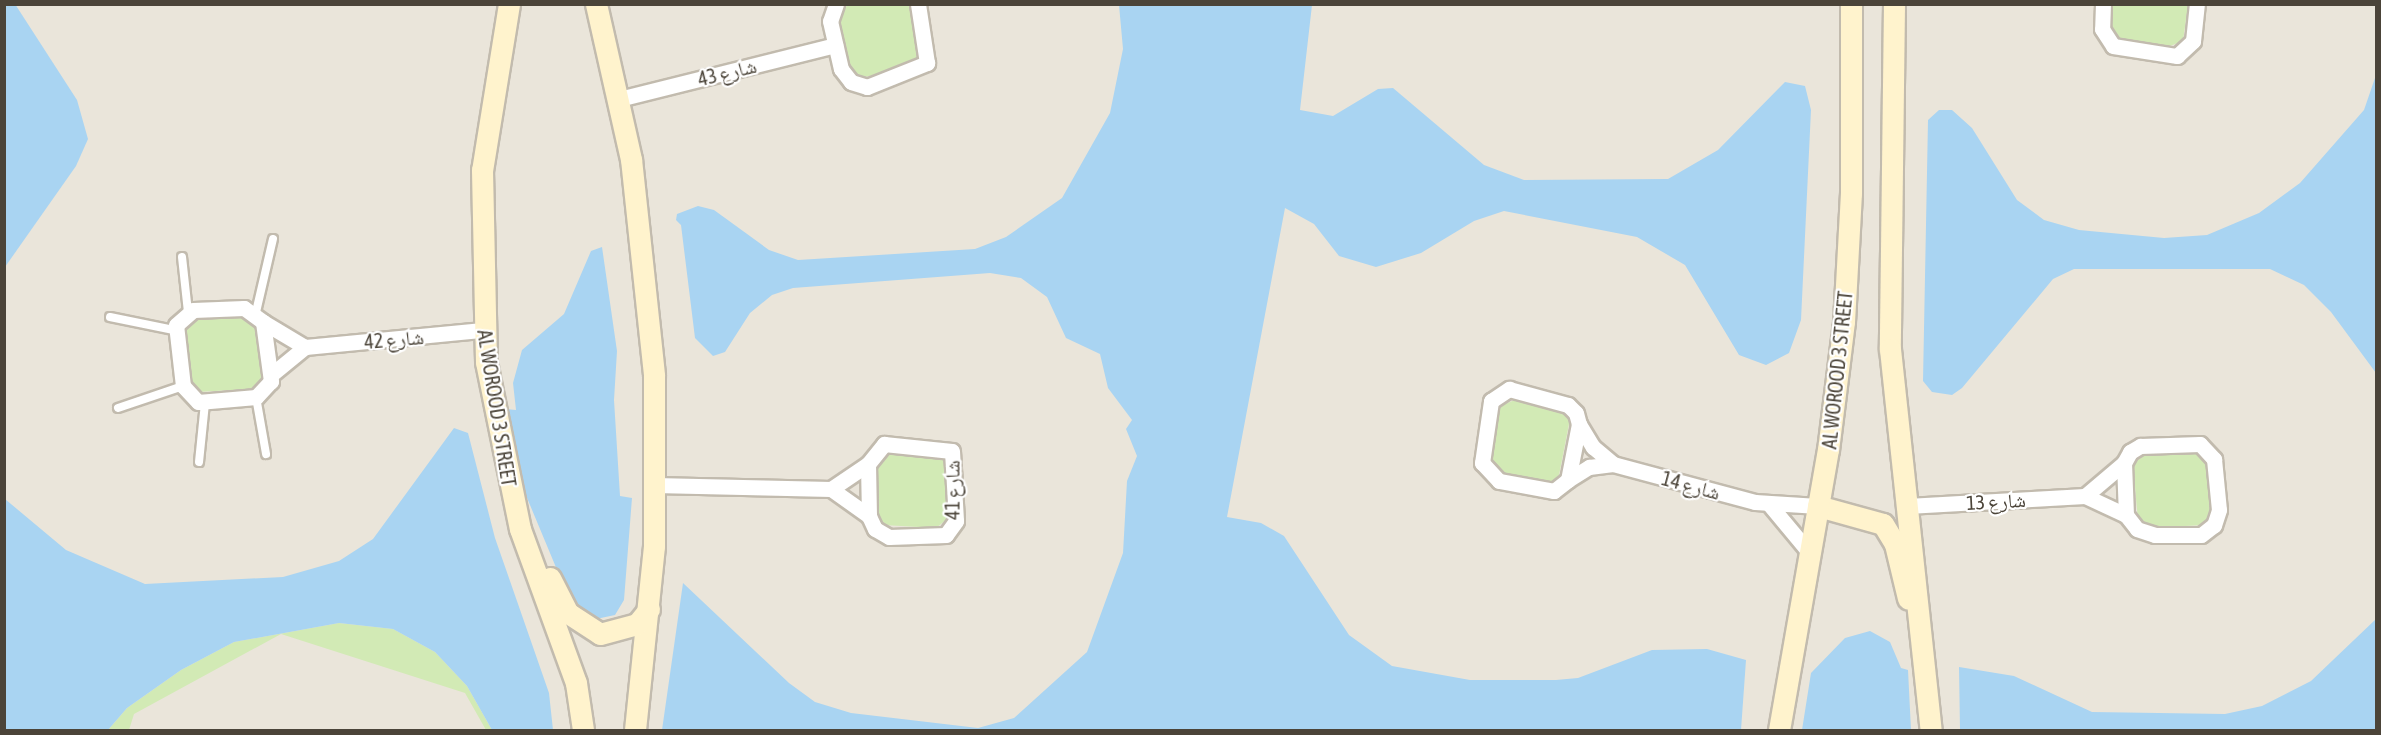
<!DOCTYPE html>
<html>
<head>
<meta charset="utf-8">
<style>
	body { margin:0 }
	#map { position:relative; width:2381px; height:735px; overflow:hidden; background:#f6f3ec; font-family:"Asap Condensed","Noto Naskh Arabic",sans-serif }
	div>[style] { position:absolute }
	.residential>* { inset:0; background:#eae5da }
	.green>* { inset:0; background:#d2eab5 }
	.water>* { inset:0; background:#a9d4f2 }
	.roads { filter:drop-shadow(2px 0 #c2bbae) drop-shadow(-2px 0 #c2bbae) drop-shadow(0 2px #c2bbae) drop-shadow(0 -2px #c2bbae) }
	.lane>* { height:8px; margin:-4px; padding:0 4px; transform-origin:4px; border-radius:4px; background:#fff }
	.street>* { height:15px; margin:-7.5px; padding:0 7.5px; transform-origin:7.5px; border-radius:7.5px; background:#fff }
	.secondary>* { height:21px; margin:-10.5px; padding:0 10.5px; transform-origin:10.5px; border-radius:10.5px; background:#fff3cd }
	span { translate:-50% -50%; white-space:nowrap; text-align:center; line-height:1.15; -webkit-text-stroke:4.5px #fff; paint-order:stroke }
	.street-label { font-size:20px; color:#4b4439 }
	.frame { position:absolute; inset:0; border:6px solid #4b4439; pointer-events:none }
</style>
</head>
<body>
<div id="map">
	<div class="residential">
		<i style="clip-path:polygon(4px 5px,2376px 5px,2376px 730px,5px 730px)"></i>
	</div>
	<div class="green">
		<i style="clip-path:polygon(850px 5px,910px 5px,920px 61px,909px 69px,858px 78px,847px 68px,837px 20px,841px 8px)"></i>
		<i style="clip-path:polygon(2112px 5px,2188px 5px,2183px 41px,2170px 46px,2123px 42px,2111px 28px)"></i>
		<i style="clip-path:polygon(242px 315px,255px 320px,262px 382px,250px 389px,197px 392px,189px 382px,185px 326px,197px 319px)"></i>
		<i style="clip-path:polygon(1515px 400px,1559px 410px,1570px 419px,1559px 475px,1550px 484px,1496px 473px,1487px 463px,1497px 407px)"></i>
		<i style="clip-path:polygon(939px 452px,949px 459px,951px 516px,936px 528px,884px 525px,876px 513px,876px 464px,884px 453px)"></i>
		<i style="clip-path:polygon(2148px 452px,2200px 452px,2209px 464px,2210px 513px,2204px 525px,2148px 528px,2138px 521px,2133px 464px)"></i>
		<i style="clip-path:polygon(339px 623px,393px 629px,435px 652px,467px 686px,492px 730px,486px 730px,465px 693px,281px 634px,134px 714px,129px 730px,108px 730px,127px 708px,181px 670px,234px 642px)"></i>
	</div>
	<div class="water">
		<i style="clip-path:polygon(15px 4px,77px 100px,88px 139px,76px 166px,5px 267px,4px 5px)"></i>
		<i style="clip-path:polygon(1119px 5px,1312px 5px,1300px 110px,1333px 116px,1378px 89px,1393px 88px,1484px 165px,1524px 180px,1668px 179px,1718px 150px,1785px 82px,1805px 86px,1811px 110px,1801px 320px,1789px 353px,1766px 365px,1739px 355px,1685px 265px,1637px 237px,1504px 211px,1474px 221px,1421px 253px,1376px 267px,1339px 256px,1314px 224px,1285px 208px,1227px 517px,1261px 523px,1284px 536px,1349px 635px,1392px 666px,1470px 680px,1556px 680px,1578px 678px,1652px 650px,1707px 649px,1746px 660px,1741px 730px,662px 730px,683px 583px,789px 683px,815px 702px,851px 713px,978px 728px,1014px 718px,1087px 652px,1123px 553px,1127px 481px,1137px 456px,1126px 429px,1132px 420px,1108px 388px,1100px 354px,1066px 338px,1047px 297px,1021px 278px,990px 273px,793px 288px,772px 295px,750px 313px,725px 352px,713px 356px,695px 338px,681px 225px,676px 220px,677px 214px,698px 206px,714px 210px,769px 250px,798px 260px,975px 249px,1006px 237px,1062px 198px,1110px 113px,1123px 49px)"></i>
		<i style="clip-path:polygon(2376px 75px,2376px 373px,2331px 312px,2304px 285px,2270px 269px,2074px 269px,2053px 279px,1962px 388px,1952px 395px,1932px 392px,1923px 381px,1928px 120px,1939px 110px,1952px 110px,1972px 128px,2017px 200px,2044px 220px,2079px 230px,2164px 238px,2207px 235px,2259px 213px,2300px 183px,2364px 110px)"></i>
		<i style="clip-path:polygon(602px 247px,617px 351px,614px 400px,620px 496px,632px 498px,624px 600px,615px 615px,596px 619px,573px 602px,560px 577px,525px 493px,504px 409px,516px 410px,513px 383px,522px 350px,564px 314px,591px 251px)"></i>
		<i style="clip-path:polygon(454px 428px,468px 433px,495px 538px,549px 693px,553px 730px,492px 730px,467px 686px,435px 652px,393px 629px,339px 623px,234px 642px,181px 670px,127px 708px,108px 730px,5px 730px,5px 499px,66px 550px,145px 584px,283px 577px,339px 561px,373px 539px)"></i>
		<i style="clip-path:polygon(2376px 619px,2376px 730px,1960px 730px,1959px 667px,2014px 676px,2092px 712px,2225px 714px,2262px 706px,2311px 681px)"></i>
		<i style="clip-path:polygon(1870px 631px,1890px 642px,1901px 668px,1908px 670px,1911px 730px,1802px 730px,1811px 673px,1845px 638px)"></i>
	</div>
	<div class="roads">
		<div class="lane">
			<i style="left:182px;top:257px;width:55px;rotate:83.8deg"></i>
			<i style="left:256px;top:312px;width:75px;rotate:-76.9deg"></i>
			<i style="left:110px;top:317px;width:65px;rotate:11.5deg"></i>
			<i style="left:256px;top:397px;width:58px;rotate:80deg"></i>
			<i style="left:118px;top:408px;width:69px;rotate:-18.7deg"></i>
			<i style="left:199px;top:462px;width:59px;rotate:-84.2deg"></i>
		</div>
		<div class="street">
			<i style="left:836px;top:4px;width:18px;rotate:109deg"></i>
			<i style="left:830px;top:21px;width:49px;rotate:77.1deg"></i>
			<i style="left:841px;top:69px;width:16px;rotate:52deg"></i>
			<i style="left:851px;top:82px;width:17px;rotate:17deg"></i>
			<i style="left:867px;top:87px;width:65px;rotate:-21.8deg"></i>
			<i style="left:927px;top:63px;width:60px;rotate:-98.7deg"></i>
			<i style="left:2103px;top:4px;width:25px;rotate:92deg"></i>
			<i style="left:2102px;top:29px;width:20px;rotate:57deg"></i>
			<i style="left:2113px;top:46px;width:65px;rotate:8.9deg"></i>
			<i style="left:2177px;top:56px;width:22px;rotate:-43deg"></i>
			<i style="left:2193px;top:41px;width:37px;rotate:-84deg"></i>
			<i style="left:619px;top:99px;width:223px;rotate:-14deg"></i>
			<i style="left:244px;top:308px;width:24px;rotate:36deg"></i>
			<i style="left:263px;top:322px;width:60px;rotate:82.3deg"></i>
			<i style="left:271px;top:381px;width:22px;rotate:133deg"></i>
			<i style="left:256px;top:397px;width:58px;rotate:175.1deg"></i>
			<i style="left:198px;top:402px;width:22px;rotate:-133deg"></i>
			<i style="left:183px;top:386px;width:61px;rotate:-96.5deg"></i>
			<i style="left:176px;top:325px;width:23px;rotate:-41deg"></i>
			<i style="left:193px;top:310px;width:51px;rotate:-2.2deg"></i>
			<i style="left:263px;top:322px;width:49px;rotate:30.8deg"></i>
			<i style="left:272px;top:374px;width:43px;rotate:-39.3deg"></i>
			<i style="left:305px;top:347px;width:179px;rotate:-5.5deg"></i>
			<i style="left:1509px;top:389px;width:61px;rotate:15.2deg"></i>
			<i style="left:1568px;top:405px;width:11px;rotate:45deg"></i>
			<i style="left:1576px;top:413px;width:11px;rotate:75deg"></i>
			<i style="left:1579px;top:424px;width:57px;rotate:101.1deg"></i>
			<i style="left:1568px;top:480px;width:18px;rotate:142deg"></i>
			<i style="left:1554px;top:491px;width:56px;rotate:-169.7deg"></i>
			<i style="left:1499px;top:481px;width:25px;rotate:-133deg"></i>
			<i style="left:1482px;top:463px;width:63px;rotate:-81.7deg"></i>
			<i style="left:1491px;top:401px;width:22px;rotate:-34deg"></i>
			<i style="left:1579px;top:424px;width:27px;rotate:59deg"></i>
			<i style="left:1593px;top:447px;width:26px;rotate:40deg"></i>
			<i style="left:884px;top:444px;width:68px;rotate:5.9deg"></i>
			<i style="left:952px;top:451px;width:70px;rotate:86.7deg"></i>
			<i style="left:956px;top:521px;width:17px;rotate:126deg"></i>
			<i style="left:946px;top:535px;width:57px;rotate:178deg"></i>
			<i style="left:889px;top:537px;width:16px;rotate:-150deg"></i>
			<i style="left:875px;top:529px;width:14px;rotate:-115deg"></i>
			<i style="left:869px;top:516px;width:52px;rotate:-91.1deg"></i>
			<i style="left:868px;top:464px;width:26px;rotate:-51deg"></i>
			<i style="left:2200px;top:444px;width:21px;rotate:47deg"></i>
			<i style="left:2214px;top:459px;width:51px;rotate:84.4deg"></i>
			<i style="left:2219px;top:510px;width:16px;rotate:108deg"></i>
			<i style="left:2214px;top:525px;width:16px;rotate:142deg"></i>
			<i style="left:2201px;top:535px;width:46px;rotate:180deg"></i>
			<i style="left:2155px;top:535px;width:19px;rotate:-162deg"></i>
			<i style="left:2137px;top:529px;width:18px;rotate:-128deg"></i>
			<i style="left:2126px;top:515px;width:52px;rotate:-92.2deg"></i>
			<i style="left:2124px;top:463px;width:13px;rotate:-61deg"></i>
			<i style="left:2130px;top:452px;width:12px;rotate:-31deg"></i>
			<i style="left:2140px;top:446px;width:60px;rotate:-1.9deg"></i>
			<i style="left:1568px;top:480px;width:25px;rotate:-32deg"></i>
			<i style="left:1589px;top:467px;width:24px;rotate:-7deg"></i>
			<i style="left:1613px;top:464px;width:147px;rotate:15deg"></i>
			<i style="left:1755px;top:502px;width:63px;rotate:3.6deg"></i>
			<i style="left:654px;top:485px;width:177px;rotate:1.3deg"></i>
			<i style="left:831px;top:489px;width:45px;rotate:-34deg"></i>
			<i style="left:831px;top:489px;width:47px;rotate:35.4deg"></i>
			<i style="left:2085px;top:496px;width:45px;rotate:24.9deg"></i>
			<i style="left:1769px;top:504px;width:62px;rotate:50.2deg"></i>
			<i style="left:1907px;top:506px;width:178px;rotate:-3.2deg"></i>
			<i style="left:2085px;top:496px;width:51px;rotate:-40.2deg"></i>
		</div>
		<div class="secondary">
			<i style="left:509px;top:4px;width:168px;rotate:99.2deg"></i>
			<i style="left:482px;top:170px;width:192px;rotate:88.8deg"></i>
			<i style="left:486px;top:362px;width:170px;rotate:78.5deg"></i>
			<i style="left:520px;top:529px;width:164px;rotate:70deg"></i>
			<i style="left:576px;top:683px;width:48px;rotate:81.5deg"></i>
			<i style="left:596px;top:4px;width:159px;rotate:77.3deg"></i>
			<i style="left:631px;top:159px;width:218px;rotate:83.9deg"></i>
			<i style="left:654px;top:376px;width:170px;rotate:90deg"></i>
			<i style="left:654px;top:546px;width:185px;rotate:95.9deg"></i>
			<i style="left:1894px;top:4px;width:345px;rotate:90.7deg"></i>
			<i style="left:1890px;top:349px;width:383px;rotate:83.9deg"></i>
			<i style="left:1818px;top:506px;width:67px;rotate:15.5deg"></i>
			<i style="left:1883px;top:524px;width:23px;rotate:59deg"></i>
			<i style="left:1895px;top:544px;width:56px;rotate:76.5deg"></i>
			<i style="left:550px;top:578px;width:39px;rotate:63deg"></i>
			<i style="left:568px;top:613px;width:38px;rotate:33deg"></i>
			<i style="left:600px;top:634px;width:38px;rotate:-15deg"></i>
			<i style="left:637px;top:624px;width:19px;rotate:-51deg"></i>
			<i style="left:1779px;top:730px;width:284px;rotate:-80.1deg"></i>
			<i style="left:1828px;top:450px;width:129px;rotate:-82.9deg"></i>
			<i style="left:1844px;top:322px;width:129px;rotate:-86.9deg"></i>
			<i style="left:1851px;top:193px;width:189px;rotate:-90deg"></i>
		</div>
	</div>
	<div class="street-label">
		<span style="left:727px;top:72px;rotate:-14deg">شارع 43</span>
		<span style="left:394px;top:339px;rotate:-5deg">شارع 42</span>
		<span style="left:1837px;top:370px;rotate:-84deg">AL WOROOD 3 STREET</span>
		<span style="left:497px;top:408px;rotate:81deg">AL WOROOD 3 STREET</span>
		<span style="left:1691px;top:485px;rotate:15deg">شارع 14</span>
		<span style="left:952px;top:490px;rotate:-90deg">شارع 41</span>
		<span style="left:1996px;top:501px;rotate:-3deg">شارع 13</span>
	</div>
	<div class="frame"></div>
</div>
</body>
</html>
